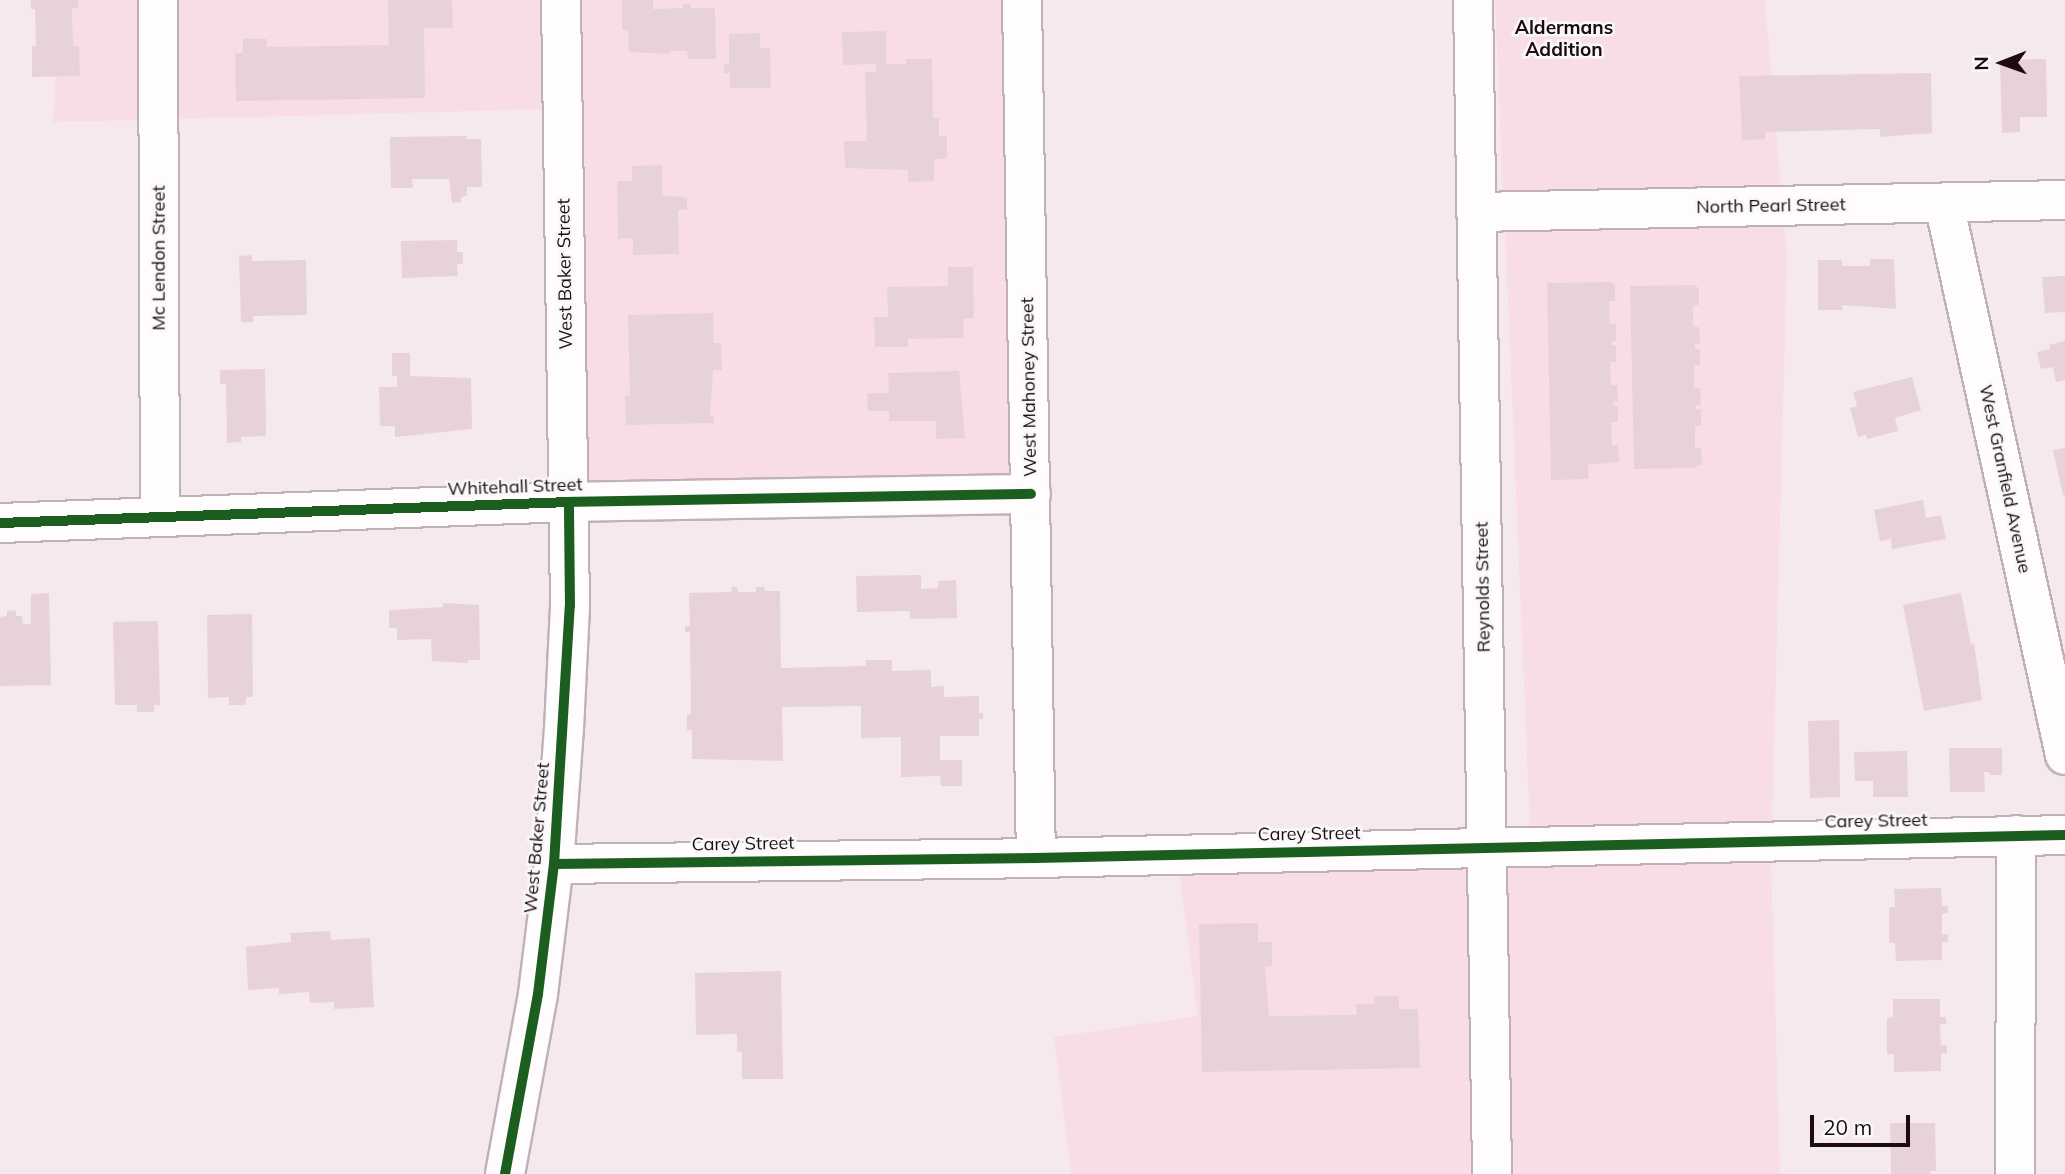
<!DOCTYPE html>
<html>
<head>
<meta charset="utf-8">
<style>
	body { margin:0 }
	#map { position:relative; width:2065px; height:1174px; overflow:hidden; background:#f5e9ed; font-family:Mulish,sans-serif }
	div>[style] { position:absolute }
	.built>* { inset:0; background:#f9dde6 }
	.building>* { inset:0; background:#e8d2da }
	.roads { filter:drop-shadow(2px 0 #c0b1b6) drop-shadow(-2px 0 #c0b1b6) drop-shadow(0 2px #c0b1b6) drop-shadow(0 -2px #c0b1b6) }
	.minor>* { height:38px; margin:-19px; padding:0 19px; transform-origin:19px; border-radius:19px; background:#fefcfc }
	.major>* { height:38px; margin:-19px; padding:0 19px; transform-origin:19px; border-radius:19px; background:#fefcfc }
	.cycleway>* { height:10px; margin:-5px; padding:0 5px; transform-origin:5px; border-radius:5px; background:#1b5e20 }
	span { translate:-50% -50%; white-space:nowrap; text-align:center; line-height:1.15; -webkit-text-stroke:5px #f8f8f8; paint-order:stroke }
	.street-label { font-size:18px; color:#1e0b12 }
	.neighbourhood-label { font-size:19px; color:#1e0b12; font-weight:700 }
	.north { position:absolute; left:1967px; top:28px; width:70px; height:70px; -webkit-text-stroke:5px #f8f8f8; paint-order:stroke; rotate:269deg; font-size:19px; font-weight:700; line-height:28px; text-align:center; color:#1e0b12 }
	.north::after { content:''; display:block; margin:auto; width:24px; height:32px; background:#1e0b12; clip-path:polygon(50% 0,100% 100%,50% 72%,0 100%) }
	.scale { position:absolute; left:1810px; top:1115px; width:100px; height:32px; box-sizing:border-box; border:4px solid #1e0b12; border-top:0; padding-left:9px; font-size:21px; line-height:24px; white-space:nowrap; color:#1e0b12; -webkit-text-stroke:5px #f8f8f8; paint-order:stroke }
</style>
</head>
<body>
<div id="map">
	<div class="built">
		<i style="clip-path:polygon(60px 0,138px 0,139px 120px,53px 122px)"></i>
		<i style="clip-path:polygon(177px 0,542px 0,543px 109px,177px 119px)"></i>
		<i style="clip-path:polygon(580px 0,1003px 0,1012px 477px,588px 485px)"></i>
		<i style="clip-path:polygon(1495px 0,1765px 0,1781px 189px,1503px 194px)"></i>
		<i style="clip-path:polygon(1784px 223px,1787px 257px,1772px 824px,1530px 830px,1505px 229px)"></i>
		<i style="clip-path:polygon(1771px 858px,1780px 1174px,1512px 1174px,1506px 865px)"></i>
		<i style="clip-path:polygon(1467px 866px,1473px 1174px,1071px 1174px,1054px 1037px,1198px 1016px,1179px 872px)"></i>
	</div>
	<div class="building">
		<i style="clip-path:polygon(31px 0,78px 0,78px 8px,72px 8px,73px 46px,79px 46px,80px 76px,32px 77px,32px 46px,36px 46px,35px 9px,31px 9px)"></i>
		<i style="clip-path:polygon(388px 0,452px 0,453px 28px,424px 28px,425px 98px,236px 101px,235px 53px,243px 53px,243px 39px,267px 39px,267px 47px,389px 45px)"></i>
		<i style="clip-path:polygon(622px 0,653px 0,653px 9px,683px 8px,683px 4px,691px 4px,691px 8px,715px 8px,716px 59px,688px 59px,687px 51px,669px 51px,669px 54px,629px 52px,628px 30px,622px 30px)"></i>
		<i style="clip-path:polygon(886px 31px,886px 64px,906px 64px,906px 59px,932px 59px,933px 118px,939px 118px,939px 136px,947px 136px,947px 159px,934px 159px,934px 181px,908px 182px,908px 170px,845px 168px,844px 141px,867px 141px,865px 72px,876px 72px,876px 64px,843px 65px,842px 32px)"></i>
		<i style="clip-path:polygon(760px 33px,760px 48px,770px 48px,771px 88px,730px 88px,730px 73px,724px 73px,724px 64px,729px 64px,729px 34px)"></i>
		<i style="clip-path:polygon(2046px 59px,2047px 117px,2020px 117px,2020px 132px,2002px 133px,2000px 60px)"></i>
		<i style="clip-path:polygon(1931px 73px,1932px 133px,1880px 137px,1880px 129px,1765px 132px,1765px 139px,1742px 140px,1739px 76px)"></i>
		<i style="clip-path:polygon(466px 136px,466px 139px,481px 139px,482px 187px,467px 187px,467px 196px,461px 197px,461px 202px,452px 203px,449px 179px,412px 179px,413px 188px,391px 188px,390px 137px)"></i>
		<i style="clip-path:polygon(662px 165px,662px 195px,687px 198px,687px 210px,678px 210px,679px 254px,633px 255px,633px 238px,618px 239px,617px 181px,632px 181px,632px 166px)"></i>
		<i style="clip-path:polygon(457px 240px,457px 252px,463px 252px,463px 264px,457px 264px,458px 276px,402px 278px,401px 241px)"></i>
		<i style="clip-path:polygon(252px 255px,252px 261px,306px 260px,307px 315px,253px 316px,253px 322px,241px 322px,239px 256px)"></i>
		<i style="clip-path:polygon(1870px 259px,1894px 259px,1896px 309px,1842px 305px,1843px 310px,1818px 310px,1818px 260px,1842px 260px,1842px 266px,1870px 266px)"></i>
		<i style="clip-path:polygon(948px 267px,973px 267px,974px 318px,963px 319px,964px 338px,908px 339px,908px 347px,875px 347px,874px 317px,888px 317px,887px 287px,948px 286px)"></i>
		<i style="clip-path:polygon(2065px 276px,2065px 312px,2045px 313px,2042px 277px)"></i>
		<i style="clip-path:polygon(1611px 282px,1615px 285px,1615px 301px,1609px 301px,1610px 324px,1616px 324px,1616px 341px,1612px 341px,1612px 345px,1616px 345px,1616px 362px,1610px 362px,1611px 385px,1617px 385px,1618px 401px,1613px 401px,1613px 406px,1618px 406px,1618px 422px,1611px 422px,1612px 445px,1618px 445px,1619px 462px,1588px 465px,1589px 479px,1551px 480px,1547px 283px)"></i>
		<i style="clip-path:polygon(1694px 285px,1699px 288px,1699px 305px,1693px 305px,1693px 327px,1699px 327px,1700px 344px,1695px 344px,1695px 349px,1700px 349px,1700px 365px,1694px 365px,1694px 388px,1700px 388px,1701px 405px,1696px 405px,1696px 409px,1701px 409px,1701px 426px,1695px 426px,1695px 448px,1701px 448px,1702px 465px,1697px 465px,1697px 468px,1634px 469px,1630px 286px)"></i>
		<i style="clip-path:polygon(713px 313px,714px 343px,721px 343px,722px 370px,713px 370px,710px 416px,714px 416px,714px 423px,626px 425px,625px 396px,630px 396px,628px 315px)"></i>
		<i style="clip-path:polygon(2065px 341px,2065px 380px,2056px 382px,2053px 367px,2041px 369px,2037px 352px,2050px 349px,2049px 345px)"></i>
		<i style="clip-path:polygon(392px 353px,410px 353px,410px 376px,471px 378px,472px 429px,395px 437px,395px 426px,380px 426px,379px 387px,397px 387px,397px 376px,392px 376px)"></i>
		<i style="clip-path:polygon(265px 369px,266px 436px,241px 437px,241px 442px,227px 443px,226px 384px,220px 384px,220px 370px)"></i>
		<i style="clip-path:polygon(959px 371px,965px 438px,936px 439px,936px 421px,889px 421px,889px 411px,868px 411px,867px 393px,889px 393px,888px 373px)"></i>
		<i style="clip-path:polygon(1912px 377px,1921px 410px,1895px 418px,1898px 431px,1867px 439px,1866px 435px,1858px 437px,1850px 408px,1857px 406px,1853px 392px)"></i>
		<i style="clip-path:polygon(2065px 448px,2065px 495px,2063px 495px,2053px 450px)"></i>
		<i style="clip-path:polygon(1923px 500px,1926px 518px,1941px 515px,1946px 539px,1892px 549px,1891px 539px,1880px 541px,1874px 510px)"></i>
		<i style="clip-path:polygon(921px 575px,921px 589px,938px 588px,938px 581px,956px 580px,957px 618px,910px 619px,910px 611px,857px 612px,856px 576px)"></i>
		<i style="clip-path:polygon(731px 587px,737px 587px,738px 592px,756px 592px,756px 587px,764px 587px,765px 591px,780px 591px,781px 668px,866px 666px,866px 660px,892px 660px,892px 671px,931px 670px,931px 687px,944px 686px,944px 697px,979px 696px,979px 713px,983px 713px,983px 719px,979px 719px,979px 736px,940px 736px,940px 760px,962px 760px,962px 786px,941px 786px,940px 776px,901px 777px,901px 737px,861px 738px,861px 706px,782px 707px,783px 761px,692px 759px,692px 730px,687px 730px,687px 714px,691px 714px,690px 632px,685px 632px,685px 626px,690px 626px,689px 593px,732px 592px)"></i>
		<i style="clip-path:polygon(49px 593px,51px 685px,0 686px,0 617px,7px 616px,7px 611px,16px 610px,16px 616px,22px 616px,23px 624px,31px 624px,31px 594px)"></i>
		<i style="clip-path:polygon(1961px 593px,1971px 644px,1974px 643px,1982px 700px,1924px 711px,1903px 605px)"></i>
		<i style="clip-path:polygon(443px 603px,479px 605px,480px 660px,468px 660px,468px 663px,432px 661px,431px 639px,397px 640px,397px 628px,389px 628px,389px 610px,443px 607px)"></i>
		<i style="clip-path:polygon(252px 614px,253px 697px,246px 697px,246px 705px,229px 705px,229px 697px,208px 698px,207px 615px)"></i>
		<i style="clip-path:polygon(158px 621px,160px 705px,154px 705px,154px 712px,137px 712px,137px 705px,115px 705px,113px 622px)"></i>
		<i style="clip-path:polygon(1839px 720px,1840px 797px,1810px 798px,1808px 721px)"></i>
		<i style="clip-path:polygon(1949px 748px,2002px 748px,2002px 775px,1989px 775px,1989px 772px,1984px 772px,1985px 792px,1950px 792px)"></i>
		<i style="clip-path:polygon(1907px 751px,1908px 797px,1873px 797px,1873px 781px,1855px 781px,1854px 752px)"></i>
		<i style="clip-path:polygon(1941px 888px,1942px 906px,1948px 906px,1948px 913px,1942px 914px,1942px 935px,1948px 934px,1948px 942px,1942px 942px,1942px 960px,1896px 961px,1895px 943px,1889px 943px,1889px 907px,1895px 907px,1894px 889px)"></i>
		<i style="clip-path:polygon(1258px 923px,1258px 942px,1272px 942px,1272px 966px,1265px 966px,1269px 1016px,1357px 1015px,1356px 1004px,1375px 1004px,1374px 996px,1399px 996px,1399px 1009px,1418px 1009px,1420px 1068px,1202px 1072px,1199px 924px)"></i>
		<i style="clip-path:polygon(330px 931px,331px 940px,370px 938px,374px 1007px,334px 1009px,334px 1002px,310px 1003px,309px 992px,279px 994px,279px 988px,248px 990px,246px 947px,291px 942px,291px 933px)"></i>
		<i style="clip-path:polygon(781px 971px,783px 1079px,742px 1079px,742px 1052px,737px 1052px,737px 1034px,696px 1035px,695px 973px)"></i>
		<i style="clip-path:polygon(1893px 999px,1940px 999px,1940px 1017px,1946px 1017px,1946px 1024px,1940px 1024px,1941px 1045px,1947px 1045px,1947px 1053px,1941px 1053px,1941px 1071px,1894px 1072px,1894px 1054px,1887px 1054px,1887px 1018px,1893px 1017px)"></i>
		<i style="clip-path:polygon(1890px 1123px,1935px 1123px,1936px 1171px,1930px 1171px,1930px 1174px,1891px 1174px)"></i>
	</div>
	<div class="roads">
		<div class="minor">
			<i style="left:158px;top:0;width:516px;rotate:89.78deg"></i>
			<i style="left:1022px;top:0;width:858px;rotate:89.07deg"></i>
			<i style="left:1944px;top:203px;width:565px;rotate:77.64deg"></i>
			<i style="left:1477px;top:212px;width:588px;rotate:-1.17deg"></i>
			<i style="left:0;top:523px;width:569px;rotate:-2.11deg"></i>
			<i style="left:569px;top:502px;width:462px;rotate:-1deg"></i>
			<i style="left:554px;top:864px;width:482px;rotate:-0.7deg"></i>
			<i style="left:1036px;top:858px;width:1029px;rotate:-1.28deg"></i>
			<i style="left:2015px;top:1174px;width:339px;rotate:-89.8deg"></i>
		</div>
		<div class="major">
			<i style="left:1473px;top:0;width:1174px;rotate:89.07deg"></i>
			<i style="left:505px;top:1174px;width:183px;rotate:-79.6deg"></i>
			<i style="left:538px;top:994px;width:131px;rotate:-83deg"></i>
			<i style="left:554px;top:864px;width:135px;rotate:-85.8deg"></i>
			<i style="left:564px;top:729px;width:123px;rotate:-87.2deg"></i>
			<i style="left:570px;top:606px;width:606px;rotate:-90.85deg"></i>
		</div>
	</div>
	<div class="cycleway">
		<i style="left:0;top:523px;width:569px;rotate:-2.11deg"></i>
		<i style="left:569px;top:502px;width:462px;rotate:-1deg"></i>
		<i style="left:554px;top:864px;width:482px;rotate:-0.7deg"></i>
		<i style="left:1036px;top:858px;width:1029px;rotate:-1.28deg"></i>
		<i style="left:505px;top:1174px;width:183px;rotate:-79.6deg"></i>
		<i style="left:538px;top:994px;width:131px;rotate:-83deg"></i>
		<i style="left:554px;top:864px;width:258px;rotate:-86.5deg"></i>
		<i style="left:570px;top:606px;width:104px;rotate:-90.6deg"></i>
	</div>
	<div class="street-label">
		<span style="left:1771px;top:206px;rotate:-1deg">North Pearl Street</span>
		<span style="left:159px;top:258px;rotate:-90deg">Mc Lendon Street</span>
		<span style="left:565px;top:274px;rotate:-91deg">West Baker Street</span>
		<span style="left:1029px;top:387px;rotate:-91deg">West Mahoney Street</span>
		<span style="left:2005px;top:479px;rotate:78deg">West Granfield Avenue</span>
		<span style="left:515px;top:487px;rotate:-2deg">Whitehall Street</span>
		<span style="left:1483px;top:587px;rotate:-91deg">Reynolds Street</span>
		<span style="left:1876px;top:821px;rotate:-1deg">Carey Street</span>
		<span style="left:1309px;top:834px;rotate:-1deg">Carey Street</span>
		<span style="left:537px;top:838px;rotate:-85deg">West Baker Street</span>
		<span style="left:743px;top:844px;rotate:-1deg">Carey Street</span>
	</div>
	<div class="neighbourhood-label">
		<span style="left:1564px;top:39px">Aldermans<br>Addition</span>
	</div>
	<div class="north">N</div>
	<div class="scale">20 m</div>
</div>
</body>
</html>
